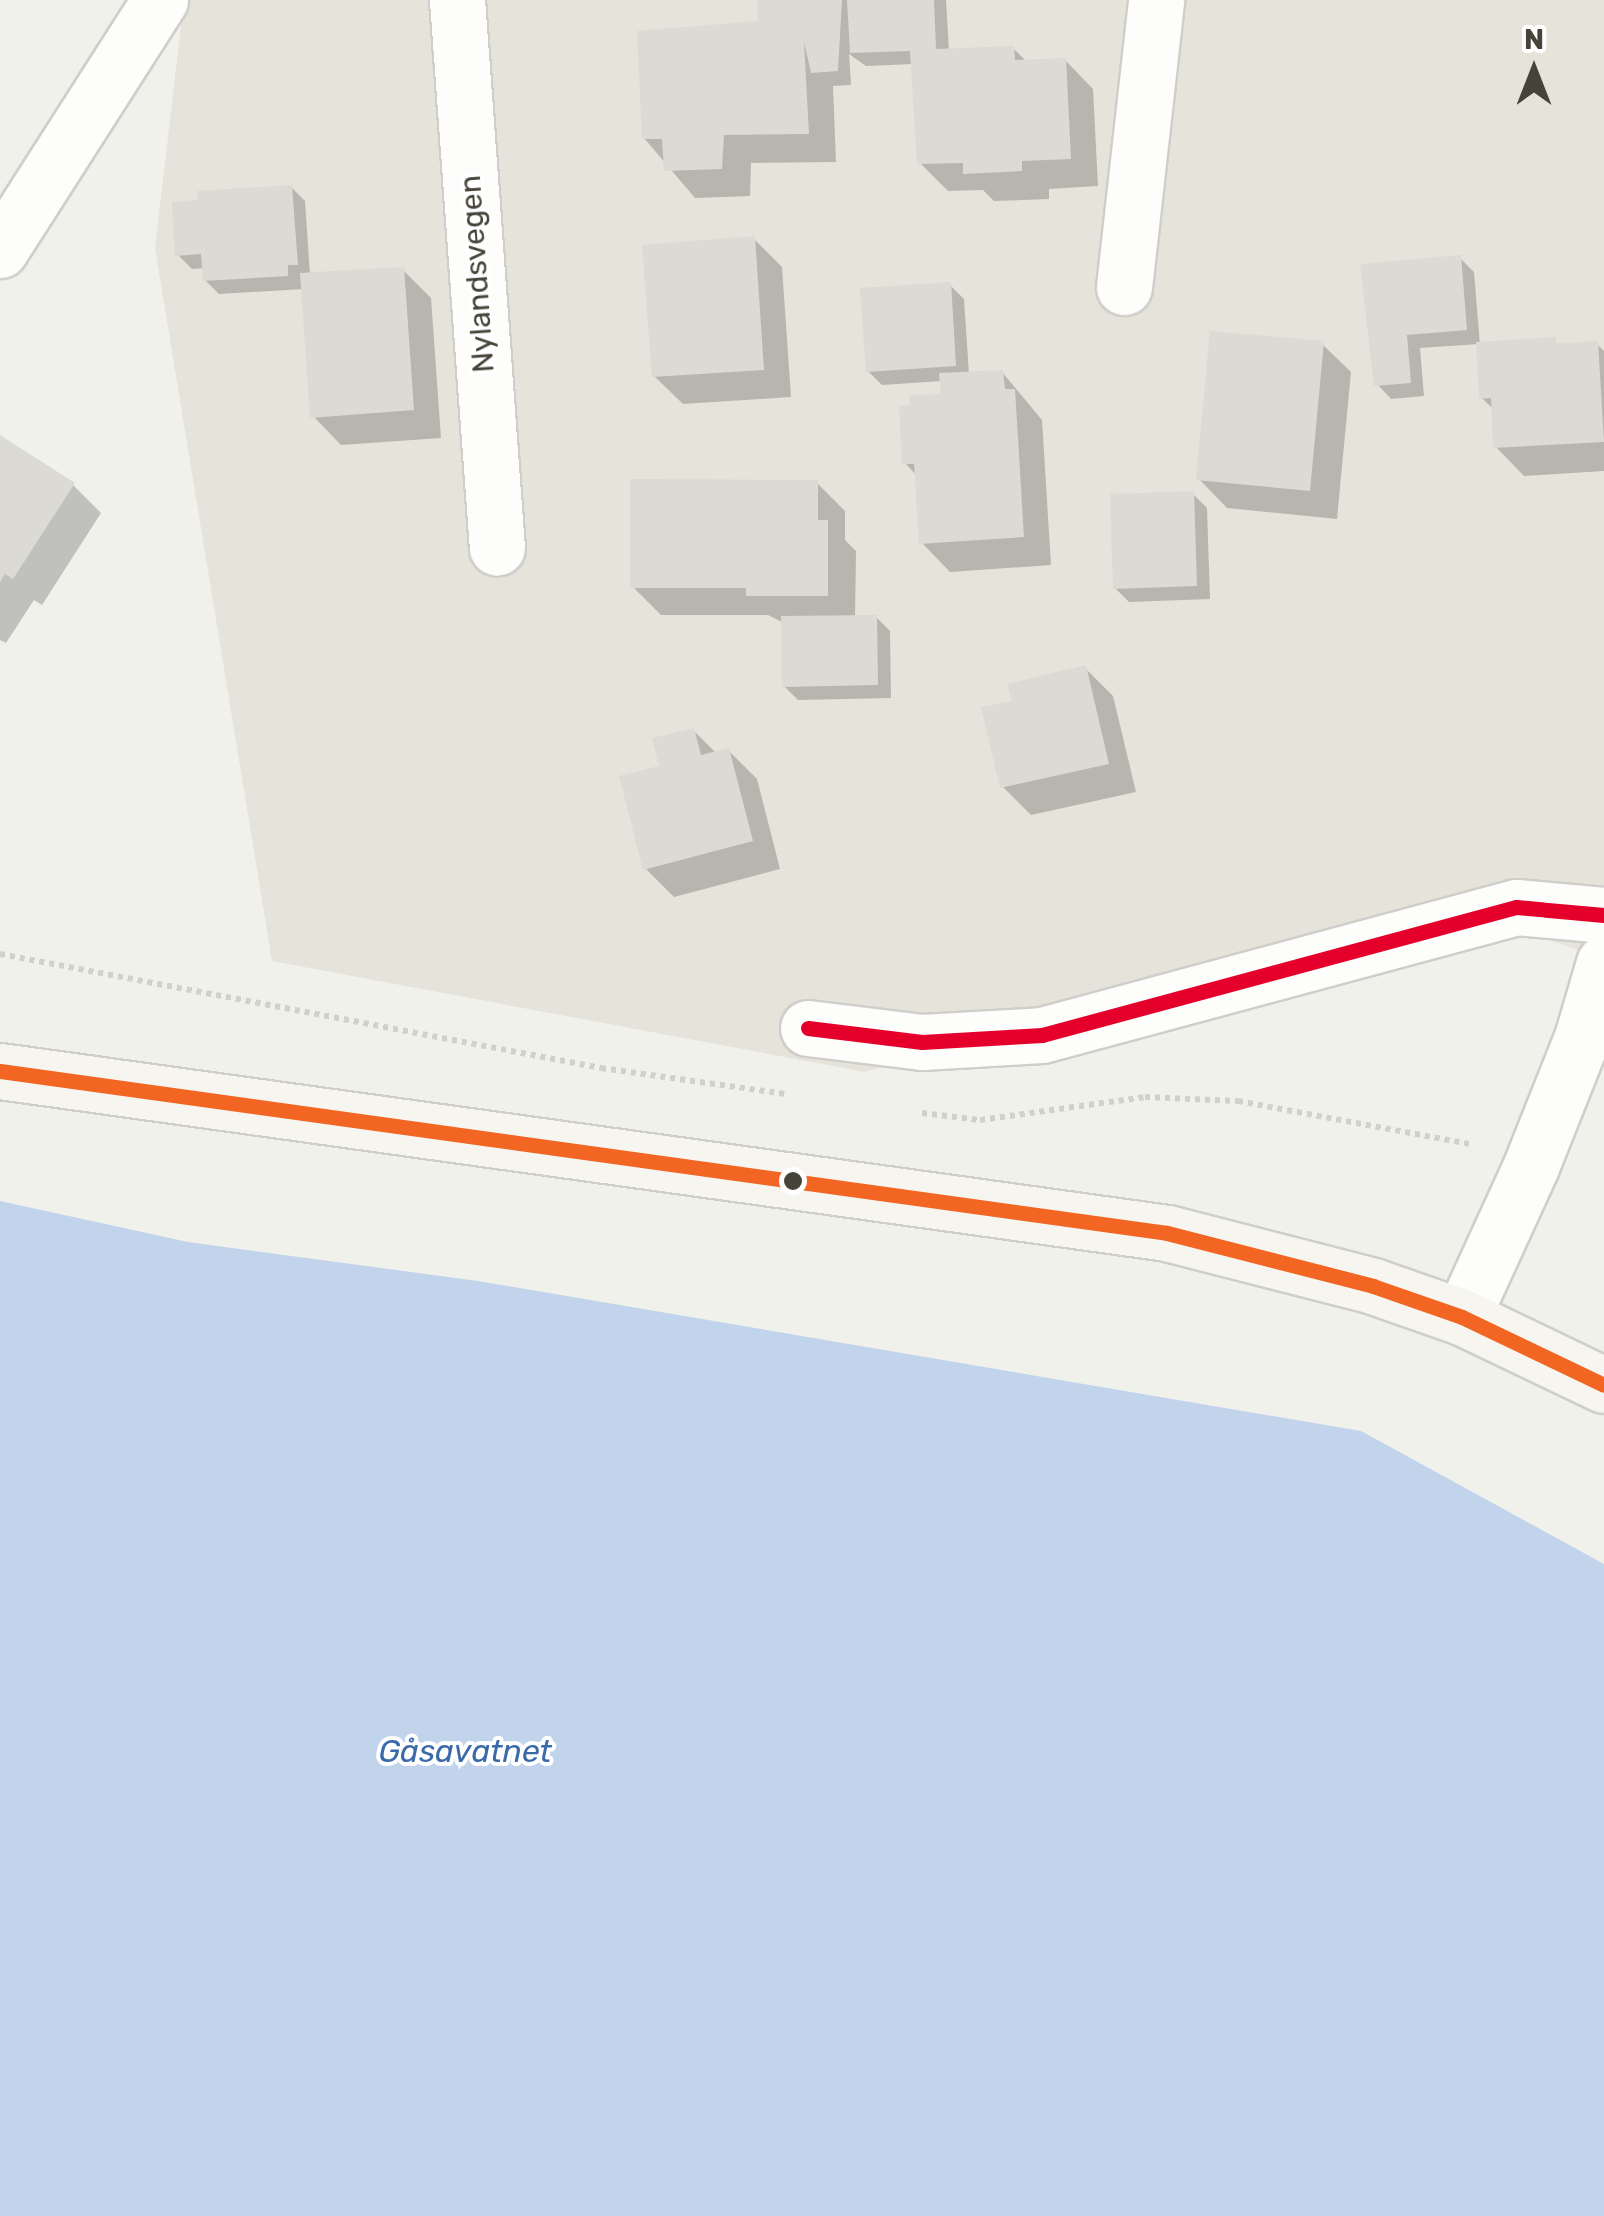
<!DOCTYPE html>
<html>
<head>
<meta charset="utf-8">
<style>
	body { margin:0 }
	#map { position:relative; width:1604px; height:2216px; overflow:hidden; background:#f1f1ec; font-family:Rubik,sans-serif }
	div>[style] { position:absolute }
	.residential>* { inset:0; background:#e5e3da }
	.water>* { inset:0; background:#c1d4eb }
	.shadow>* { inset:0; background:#0003 }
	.building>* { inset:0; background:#dbdad4 }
	.path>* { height:6px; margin-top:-3px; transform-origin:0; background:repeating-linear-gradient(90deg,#d1d1cb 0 5px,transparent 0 10px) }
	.roads { filter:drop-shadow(2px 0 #cfceca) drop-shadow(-2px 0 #cfceca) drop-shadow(0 2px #cfceca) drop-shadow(0 -2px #cfceca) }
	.minor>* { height:55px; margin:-27.5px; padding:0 27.5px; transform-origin:27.5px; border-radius:27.5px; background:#fdfdfc }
	.tertiary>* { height:55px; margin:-27.5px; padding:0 27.5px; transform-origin:27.5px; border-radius:27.5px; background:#fdfdfc }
	.secondary>* { height:55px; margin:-27.5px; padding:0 27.5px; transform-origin:27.5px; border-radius:27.5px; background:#f6f5f0 }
	.bus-1>* { height:15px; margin:-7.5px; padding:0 7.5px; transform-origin:7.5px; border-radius:7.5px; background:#e4002b }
	.bus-2>* { height:15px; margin:-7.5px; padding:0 7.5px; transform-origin:7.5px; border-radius:7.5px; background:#f26522 }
	.dots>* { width:28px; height:28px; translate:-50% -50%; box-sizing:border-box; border:5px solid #fff; border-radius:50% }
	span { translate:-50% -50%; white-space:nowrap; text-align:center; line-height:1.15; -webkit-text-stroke:8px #fff; paint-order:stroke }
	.street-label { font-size:30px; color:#464338 }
	.water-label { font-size:32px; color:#3b6aa9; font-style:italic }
	.north { position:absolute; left:1484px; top:20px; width:100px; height:100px; -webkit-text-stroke:8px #fff; paint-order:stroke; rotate:0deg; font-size:28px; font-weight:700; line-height:40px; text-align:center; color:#464338 }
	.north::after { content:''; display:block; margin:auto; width:35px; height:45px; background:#464338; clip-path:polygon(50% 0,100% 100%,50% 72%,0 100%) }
</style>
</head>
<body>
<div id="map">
	<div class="residential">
		<i style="clip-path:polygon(184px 0,1604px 0,1604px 960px,1510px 925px,1159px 988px,865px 1072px,272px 961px,155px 248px)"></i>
	</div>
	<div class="water">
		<i style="clip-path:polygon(0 1201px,188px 1242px,478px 1281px,1361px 1431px,1604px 1564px,1604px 2216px,0 2216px)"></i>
	</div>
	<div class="shadow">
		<i style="clip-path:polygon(759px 0,946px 0,949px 51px,1013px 48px,1027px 62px,1065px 60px,1093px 89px,1098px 186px,1049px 189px,1049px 199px,994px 201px,983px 190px,948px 191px,920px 163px,913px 64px,866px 66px,849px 54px,851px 85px,833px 86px,836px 162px,751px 163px,750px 196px,695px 198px,644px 138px,768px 28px)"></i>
		<i style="clip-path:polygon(291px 187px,305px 201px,310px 275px,403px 270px,431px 298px,441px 438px,341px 445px,313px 416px,304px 289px,219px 294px,205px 280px,204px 268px,192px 269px,178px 255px)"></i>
		<i style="clip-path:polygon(754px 239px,782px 267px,791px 397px,683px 404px,654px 376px)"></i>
		<i style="clip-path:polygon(1460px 258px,1474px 272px,1480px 345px,1597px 344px,1604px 351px,1604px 471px,1524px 476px,1496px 447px,1494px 410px,1482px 398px,1479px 344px,1420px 348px,1424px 396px,1391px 399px,1377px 384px,1363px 266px)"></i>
		<i style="clip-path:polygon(950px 285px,964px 299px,969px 374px,1002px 372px,1042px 420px,1051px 565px,950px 572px,922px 543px,917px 476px,905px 463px,943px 397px,942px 381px,882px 385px,868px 371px)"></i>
		<i style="clip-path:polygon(1322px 344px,1351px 372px,1337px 519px,1227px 508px,1199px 479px)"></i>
		<i style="clip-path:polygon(0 438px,73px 485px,101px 513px,42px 605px,34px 600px,6px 643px,0 640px)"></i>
		<i style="clip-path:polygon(817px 483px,845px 511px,845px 540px,856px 551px,855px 617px,876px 617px,890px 631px,891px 698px,798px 700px,784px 686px,784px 623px,768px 615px,661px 615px,632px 586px)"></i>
		<i style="clip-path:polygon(1193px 494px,1207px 508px,1210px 599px,1129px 602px,1115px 588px)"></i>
		<i style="clip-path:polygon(1085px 668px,1113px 696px,1136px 792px,1031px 815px,1003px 787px,1015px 703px)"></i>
		<i style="clip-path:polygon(694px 731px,717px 754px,728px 750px,757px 779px,780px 869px,674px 897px,645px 868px,662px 768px)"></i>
	</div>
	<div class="building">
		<i style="clip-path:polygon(757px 0,842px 0,838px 71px,811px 73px,804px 42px,809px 134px,724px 135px,722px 169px,664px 171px,662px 139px,642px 139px,637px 31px,758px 21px)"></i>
		<i style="clip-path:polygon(847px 0,934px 0,936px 49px,1014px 46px,1015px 60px,1066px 58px,1071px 159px,1022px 161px,1022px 171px,963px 174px,963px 163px,917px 164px,910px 51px,850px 53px)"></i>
		<i style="clip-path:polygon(292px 185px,298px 265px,288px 265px,288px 276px,203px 281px,201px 254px,175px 256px,172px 202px,198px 200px,197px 191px)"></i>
		<i style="clip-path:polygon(755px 236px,764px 370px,652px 377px,642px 245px)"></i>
		<i style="clip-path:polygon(1461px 255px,1467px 330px,1407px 335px,1411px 383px,1374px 386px,1360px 264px)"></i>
		<i style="clip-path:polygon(404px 267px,414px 410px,310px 418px,300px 273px)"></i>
		<i style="clip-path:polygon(951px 282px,956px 366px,866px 372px,860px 288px)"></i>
		<i style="clip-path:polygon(1210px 331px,1324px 341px,1310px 491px,1196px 480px)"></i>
		<i style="clip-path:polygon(1556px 337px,1556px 344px,1598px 341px,1604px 442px,1493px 448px,1491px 398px,1479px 399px,1476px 342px)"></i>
		<i style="clip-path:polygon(1003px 370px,1005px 389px,1015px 389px,1024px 537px,919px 544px,914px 464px,902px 464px,899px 406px,910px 405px,910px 395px,941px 394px,939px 373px)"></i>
		<i style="clip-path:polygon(0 435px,75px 483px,13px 579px,5px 574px,0 582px)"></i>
		<i style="clip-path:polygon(630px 479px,818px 480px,818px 520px,828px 520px,828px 596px,746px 596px,746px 588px,630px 588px)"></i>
		<i style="clip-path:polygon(1194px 491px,1197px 586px,1113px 589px,1110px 494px)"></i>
		<i style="clip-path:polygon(877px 615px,878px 685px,782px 687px,781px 616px)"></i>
		<i style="clip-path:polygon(1086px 665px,1109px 764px,1000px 788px,981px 707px,1012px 701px,1007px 684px)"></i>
		<i style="clip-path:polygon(694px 728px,701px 755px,729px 748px,753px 841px,643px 870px,619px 776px,659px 766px,652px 738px)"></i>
	</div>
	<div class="path">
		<i style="left:0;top:954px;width:612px;rotate:10.74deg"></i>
		<i style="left:601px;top:1068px;width:187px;rotate:8deg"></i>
		<i style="left:922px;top:1113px;width:58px;rotate:6.9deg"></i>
		<i style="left:980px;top:1120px;width:167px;rotate:-7.9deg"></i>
		<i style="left:1145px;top:1097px;width:93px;rotate:2.5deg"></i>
		<i style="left:1238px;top:1101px;width:235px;rotate:10.5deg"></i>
	</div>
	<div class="roads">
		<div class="minor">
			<i style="left:457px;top:0;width:549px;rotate:85.83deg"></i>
			<i style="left:0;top:250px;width:297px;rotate:-57.4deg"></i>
			<i style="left:1124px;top:287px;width:289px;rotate:-83.6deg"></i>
			<i style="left:808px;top:1028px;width:115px;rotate:7deg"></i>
			<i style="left:922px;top:1042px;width:120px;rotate:-3.3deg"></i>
			<i style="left:1042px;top:1035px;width:491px;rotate:-15.1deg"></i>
			<i style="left:1516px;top:907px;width:88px;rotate:5.2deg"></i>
		</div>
		<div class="tertiary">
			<i style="left:1462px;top:1317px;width:166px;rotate:-65.4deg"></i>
			<i style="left:1531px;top:1166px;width:138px;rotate:-68.3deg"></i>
			<i style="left:1582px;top:1038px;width:78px;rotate:-73.7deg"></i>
		</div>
		<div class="secondary">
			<i style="left:0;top:1071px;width:1178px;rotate:7.9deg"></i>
			<i style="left:1167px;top:1233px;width:213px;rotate:14.4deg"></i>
			<i style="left:1373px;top:1286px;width:94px;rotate:19.2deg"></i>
			<i style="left:1462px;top:1317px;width:157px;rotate:25.6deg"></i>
		</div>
	</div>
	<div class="bus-1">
		<i style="left:808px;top:1028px;width:115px;rotate:7deg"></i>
		<i style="left:922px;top:1042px;width:120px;rotate:-3.3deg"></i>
		<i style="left:1042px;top:1035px;width:491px;rotate:-15.1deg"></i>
		<i style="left:1516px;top:907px;width:88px;rotate:5.2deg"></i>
	</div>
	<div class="bus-2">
		<i style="left:0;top:1071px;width:1178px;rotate:7.9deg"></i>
		<i style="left:1167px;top:1233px;width:213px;rotate:14.4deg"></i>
		<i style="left:1373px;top:1286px;width:94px;rotate:19.2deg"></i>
		<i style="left:1462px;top:1317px;width:157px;rotate:25.6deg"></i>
	</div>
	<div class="dots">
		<i style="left:793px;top:1181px;background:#464338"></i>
	</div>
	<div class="street-label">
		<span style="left:477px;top:274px;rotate:-94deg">Nylandsvegen</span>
	</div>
	<div class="water-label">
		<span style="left:465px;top:1751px">Gåsavatnet</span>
	</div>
	<div class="north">N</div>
</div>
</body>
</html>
